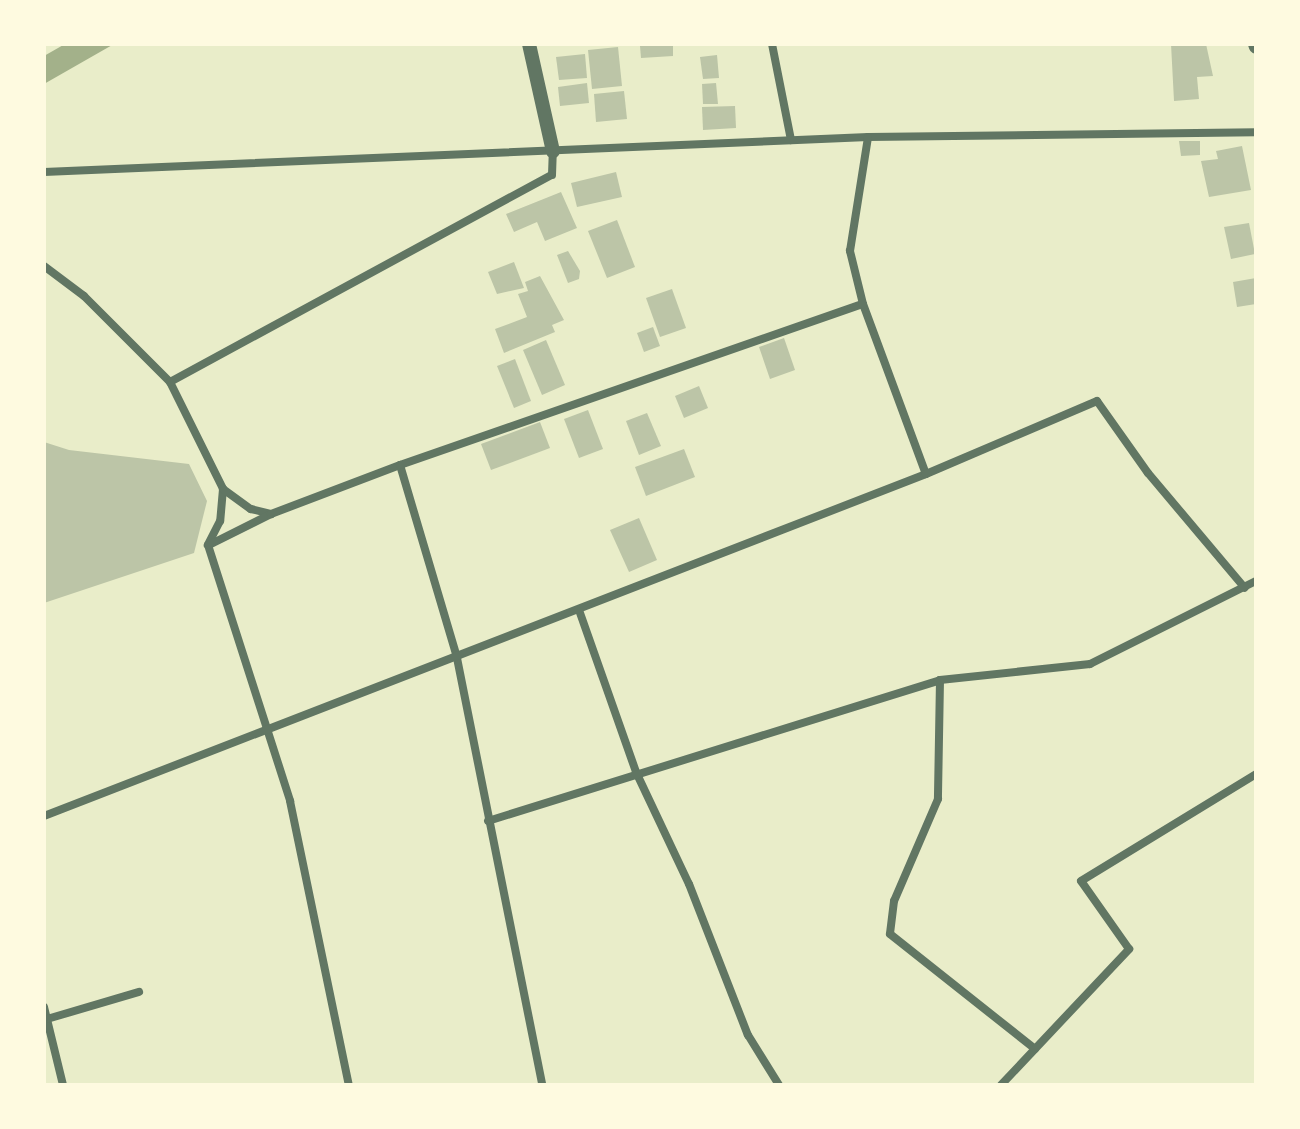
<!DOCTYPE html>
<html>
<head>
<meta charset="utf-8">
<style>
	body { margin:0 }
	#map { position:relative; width:1300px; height:1129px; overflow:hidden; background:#e9edc9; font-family:"PT Sans Narrow",sans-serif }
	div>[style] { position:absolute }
	.water>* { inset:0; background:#a3b18a }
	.building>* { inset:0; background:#bcc5a7 }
	.minor>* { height:8px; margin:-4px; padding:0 4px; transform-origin:4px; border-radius:4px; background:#617663 }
	.tertiary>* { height:14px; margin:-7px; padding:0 7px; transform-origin:7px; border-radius:7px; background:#617663 }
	span { translate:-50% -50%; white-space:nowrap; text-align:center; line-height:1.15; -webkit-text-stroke:7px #fefae0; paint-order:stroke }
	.frame { position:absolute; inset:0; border:46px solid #fefae0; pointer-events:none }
</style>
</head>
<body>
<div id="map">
	<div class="water">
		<i style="clip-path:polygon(65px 44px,114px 44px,44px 84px,44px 56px)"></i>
	</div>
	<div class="building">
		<i style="clip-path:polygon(673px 44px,673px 56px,641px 58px,640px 46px)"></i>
		<i style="clip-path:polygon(1171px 44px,1206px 44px,1213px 76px,1197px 77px,1199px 99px,1174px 101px)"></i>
		<i style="clip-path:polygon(618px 47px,622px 86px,592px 89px,588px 50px)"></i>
		<i style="clip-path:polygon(585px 54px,587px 78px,559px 80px,556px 57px)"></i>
		<i style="clip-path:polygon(717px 55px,719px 78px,703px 79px,700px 57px)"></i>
		<i style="clip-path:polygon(587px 83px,589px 103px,560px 106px,558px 87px)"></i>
		<i style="clip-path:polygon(716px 83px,718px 104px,703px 104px,702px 84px)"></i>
		<i style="clip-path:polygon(624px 91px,627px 119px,596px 122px,594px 94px)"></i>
		<i style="clip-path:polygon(735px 106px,736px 128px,703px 130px,702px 107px)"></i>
		<i style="clip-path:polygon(1179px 141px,1200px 141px,1200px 155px,1181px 156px)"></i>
		<i style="clip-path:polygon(1242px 146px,1251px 190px,1209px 197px,1201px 161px,1218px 159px,1216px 151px)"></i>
		<i style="clip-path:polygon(616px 172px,622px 197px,577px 207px,571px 183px)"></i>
		<i style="clip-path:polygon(561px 192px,577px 228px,545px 241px,537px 222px,514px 232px,506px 214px)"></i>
		<i style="clip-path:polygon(617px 220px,635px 267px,607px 278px,588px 231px)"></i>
		<i style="clip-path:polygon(1249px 223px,1255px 254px,1231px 259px,1224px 227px)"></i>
		<i style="clip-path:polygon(568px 251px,580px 271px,579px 279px,568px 283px,557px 255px)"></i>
		<i style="clip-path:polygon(514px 262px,524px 288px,497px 294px,488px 272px)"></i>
		<i style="clip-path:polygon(540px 276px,564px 320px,552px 325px,555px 332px,504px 353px,495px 329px,527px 317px,518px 294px,528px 291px,525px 282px)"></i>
		<i style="clip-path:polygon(1256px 278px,1256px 304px,1237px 307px,1233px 282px)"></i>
		<i style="clip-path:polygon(672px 289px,686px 328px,660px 337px,646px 298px)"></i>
		<i style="clip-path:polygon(653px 327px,660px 346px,644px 352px,637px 333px)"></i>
		<i style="clip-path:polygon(784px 338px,795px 370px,770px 379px,759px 347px)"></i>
		<i style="clip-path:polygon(546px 340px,565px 385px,542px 395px,523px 350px)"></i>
		<i style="clip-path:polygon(515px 359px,531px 401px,514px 408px,497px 366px)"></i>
		<i style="clip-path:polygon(699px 386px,708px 408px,684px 418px,675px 396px)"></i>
		<i style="clip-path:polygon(588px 410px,603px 449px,579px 458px,564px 419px)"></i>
		<i style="clip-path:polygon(647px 413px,661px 446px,639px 455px,626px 421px)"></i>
		<i style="clip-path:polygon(540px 422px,550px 448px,491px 470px,481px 444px)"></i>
		<i style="clip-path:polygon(44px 442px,69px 450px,189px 464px,207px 501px,194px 553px,44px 603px)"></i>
		<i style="clip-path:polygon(684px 449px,695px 477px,646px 496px,635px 467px)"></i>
		<i style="clip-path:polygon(639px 518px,657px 560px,629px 572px,610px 530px)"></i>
	</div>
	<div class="minor">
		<i style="left:772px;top:44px;width:98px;rotate:78.8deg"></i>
		<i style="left:44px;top:172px;width:825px;rotate:-2.43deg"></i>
		<i style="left:868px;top:137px;width:388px;rotate:-0.7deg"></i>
		<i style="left:44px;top:266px;width:50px;rotate:36.9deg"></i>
		<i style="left:84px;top:296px;width:122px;rotate:45deg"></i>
		<i style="left:170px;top:382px;width:119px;rotate:63.6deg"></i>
		<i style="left:223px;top:489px;width:32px;rotate:95deg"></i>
		<i style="left:220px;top:521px;width:27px;rotate:117deg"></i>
		<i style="left:208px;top:545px;width:269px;rotate:72.2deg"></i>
		<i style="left:290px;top:801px;width:290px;rotate:78.3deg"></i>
		<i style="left:863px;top:304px;width:181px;rotate:69.7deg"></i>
		<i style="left:170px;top:382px;width:434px;rotate:-28.5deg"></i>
		<i style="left:552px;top:175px;width:24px;rotate:-88deg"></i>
		<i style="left:400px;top:465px;width:201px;rotate:73.5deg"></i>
		<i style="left:457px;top:658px;width:435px;rotate:78.7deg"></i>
		<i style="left:223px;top:489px;width:34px;rotate:36deg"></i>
		<i style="left:251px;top:509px;width:21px;rotate:14deg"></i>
		<i style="left:209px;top:545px;width:69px;rotate:-26.6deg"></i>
		<i style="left:271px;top:514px;width:138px;rotate:-20.8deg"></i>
		<i style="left:400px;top:465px;width:490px;rotate:-19.2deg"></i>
		<i style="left:863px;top:304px;width:55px;rotate:-103.8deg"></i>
		<i style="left:850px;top:251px;width:115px;rotate:-81deg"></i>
		<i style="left:579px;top:610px;width:172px;rotate:70.6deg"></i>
		<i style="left:636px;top:772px;width:124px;rotate:64.7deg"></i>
		<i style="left:689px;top:884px;width:162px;rotate:68.7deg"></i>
		<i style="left:748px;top:1035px;width:59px;rotate:58.2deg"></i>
		<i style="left:940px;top:680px;width:119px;rotate:91deg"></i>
		<i style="left:938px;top:799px;width:111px;rotate:113.3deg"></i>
		<i style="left:894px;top:901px;width:33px;rotate:97deg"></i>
		<i style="left:890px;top:934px;width:185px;rotate:38.4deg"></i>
		<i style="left:44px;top:816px;width:946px;rotate:-21.19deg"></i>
		<i style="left:926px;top:474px;width:186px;rotate:-23.1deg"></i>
		<i style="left:1097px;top:401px;width:88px;rotate:54.7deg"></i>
		<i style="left:1148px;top:473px;width:150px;rotate:49.9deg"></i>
		<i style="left:488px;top:821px;width:473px;rotate:-17.3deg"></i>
		<i style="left:940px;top:680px;width:151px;rotate:-6.1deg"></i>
		<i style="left:1090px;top:664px;width:186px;rotate:-26.6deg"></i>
		<i style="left:44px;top:1007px;width:80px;rotate:76.3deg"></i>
		<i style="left:47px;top:1019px;width:96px;rotate:-16.4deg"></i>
		<i style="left:1001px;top:1085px;width:187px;rotate:-46.7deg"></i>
		<i style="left:1129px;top:949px;width:83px;rotate:-125.2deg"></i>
		<i style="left:1081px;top:881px;width:205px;rotate:-31.4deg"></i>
	</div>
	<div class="tertiary">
		<i style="left:529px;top:44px;width:110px;rotate:77.4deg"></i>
		<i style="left:1255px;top:44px;width:3px;rotate:72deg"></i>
	</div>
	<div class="frame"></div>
</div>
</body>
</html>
